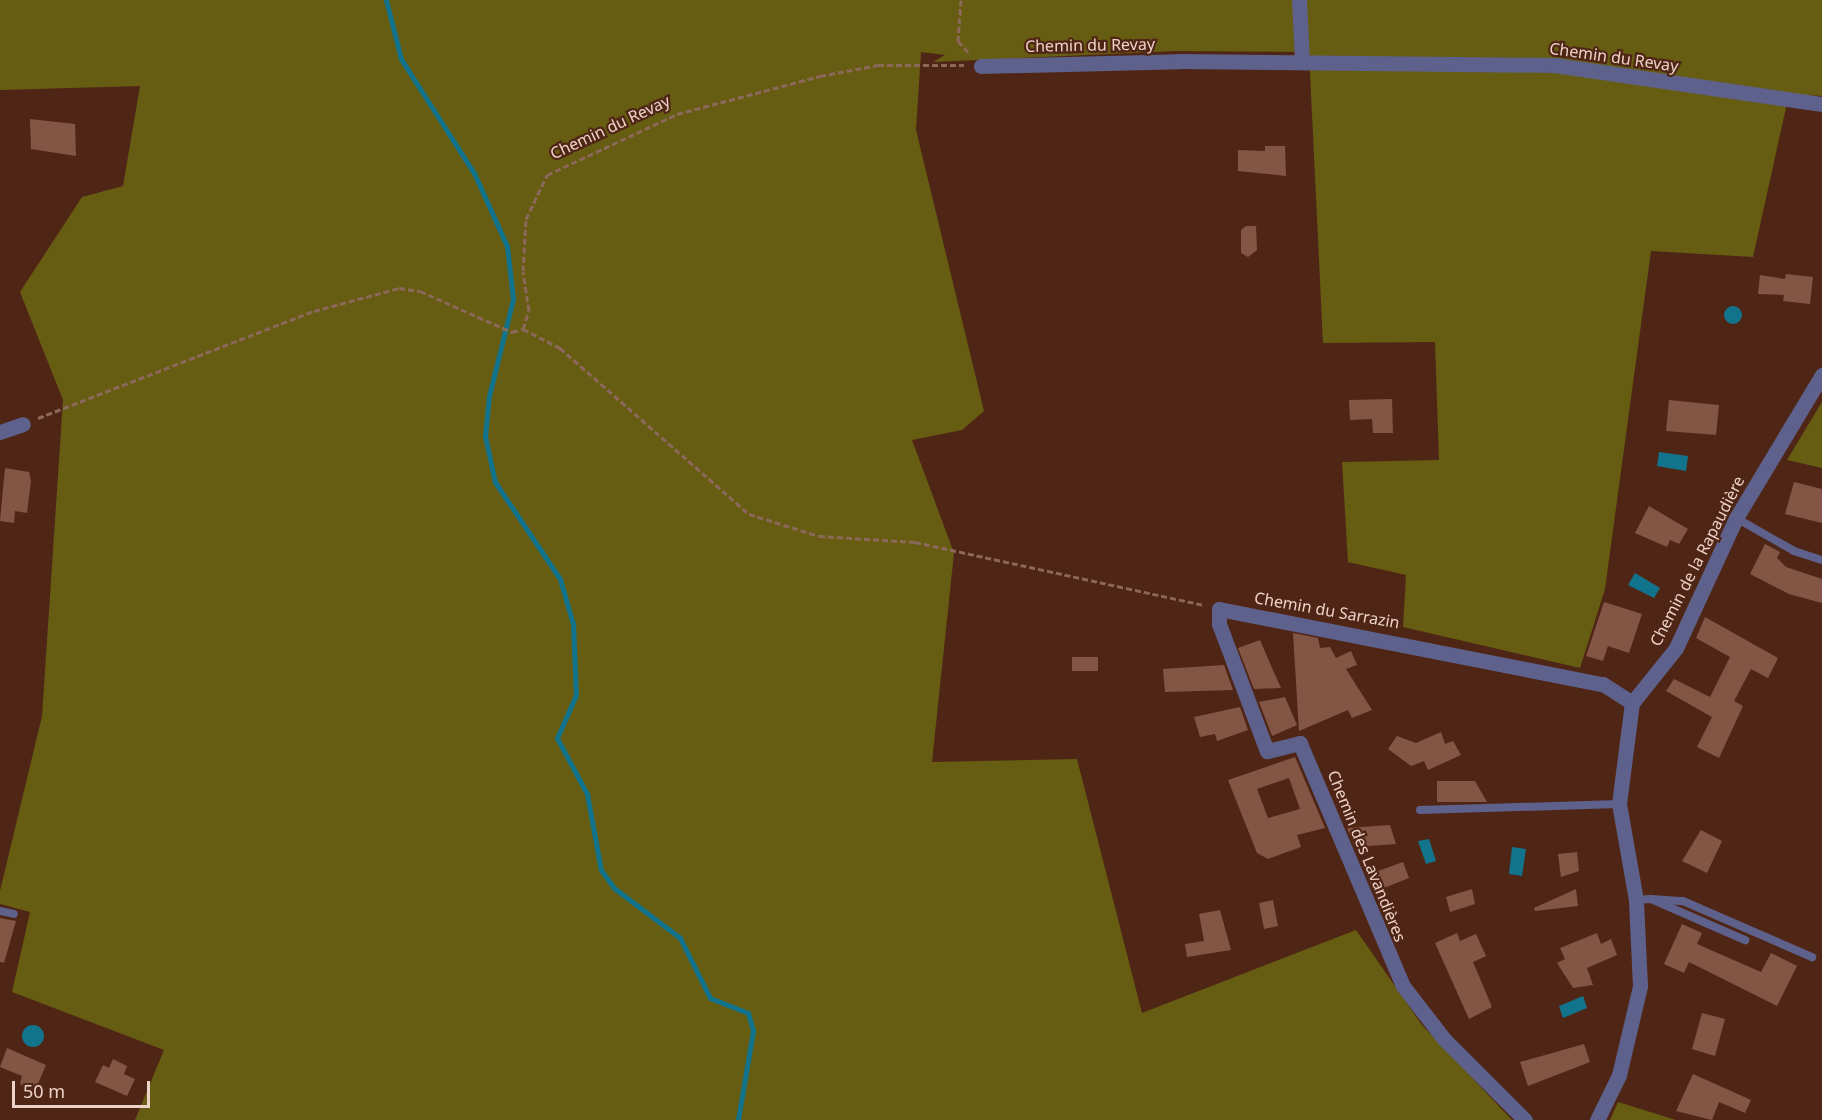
<!DOCTYPE html>
<html>
<head>
<meta charset="utf-8">
<style>
	body { margin:0 }
	#map { position:relative; width:1822px; height:1120px; overflow:hidden; background:#4f2616; font-family:"Noto Sans",sans-serif }
	div>[style] { position:absolute }
	.green>* { inset:0; background:#665c12 }
	.water>* { inset:0; background:#12748c }
	.round { border-radius:50% }
	.stream>* { height:5px; margin:-2.5px; padding:0 2.5px; transform-origin:2.5px; border-radius:2.5px; background:#12748c }
	.building>* { inset:0; background:#835545 }
	.path>* { height:3px; margin-top:-1.5px; transform-origin:0; background:repeating-linear-gradient(90deg,#8c685b 0 6px,transparent 0 9px) }
	.lane>* { height:8px; margin:-4px; padding:0 4px; transform-origin:4px; border-radius:4px; background:#5e618c }
	.street>* { height:15px; margin:-7.5px; padding:0 7.5px; transform-origin:7.5px; border-radius:7.5px; background:#5e618c }
	span { translate:-50% -50%; white-space:nowrap; text-align:center; line-height:1.15; -webkit-text-stroke:4.5px #4f2616; paint-order:stroke }
	.street-label { font-size:16px; color:#edd2c8 }
	.scale { position:absolute; left:12px; top:1081px; width:138px; height:27px; box-sizing:border-box; border:3px solid #edd2c8; border-top:0; padding-left:8px; font-size:18px; line-height:21px; white-space:nowrap; color:#edd2c8; -webkit-text-stroke:4px #4f2616; paint-order:stroke }
</style>
</head>
<body>
<div id="map">
	<div class="green">
		<i style="clip-path:polygon(0 0,1822px 0,1822px 96px,1789px 94px,1753px 257px,1651px 251px,1605px 589px,1580px 668px,1403px 627px,1406px 575px,1348px 562px,1342px 462px,1439px 460px,1435px 342px,1323px 343px,1309px 52px,1175px 51px,933px 62px,945px 55px,921px 52px,916px 130px,984px 411px,962px 430px,912px 440px,954px 553px,932px 762px,1077px 759px,1142px 1013px,1356px 930px,1422px 1025px,1512px 1120px,135px 1120px,164px 1050px,12px 992px,30px 912px,0 904px,0 891px,42px 716px,63px 400px,20px 292px,82px 197px,123px 186px,140px 86px,0 90px)"></i>
		<i style="clip-path:polygon(1822px 402px,1822px 468px,1787px 460px)"></i>
		<i style="clip-path:polygon(1618px 1102px,1676px 1120px,1610px 1120px)"></i>
	</div>
	<div class="water">
		<i class="round" style="left:1724px;top:306px;width:18px;height:18px"></i>
		<i style="clip-path:polygon(1659px 452px,1688px 456px,1686px 471px,1657px 466px)"></i>
		<i style="clip-path:polygon(1635px 573px,1660px 588px,1654px 598px,1628px 585px)"></i>
		<i style="clip-path:polygon(1429px 839px,1436px 861px,1426px 864px,1418px 841px)"></i>
		<i style="clip-path:polygon(1512px 847px,1526px 849px,1522px 876px,1509px 874px)"></i>
		<i style="clip-path:polygon(1583px 996px,1587px 1008px,1563px 1018px,1559px 1006px)"></i>
		<i class="round" style="left:22px;top:1025px;width:22px;height:22px"></i>
	</div>
	<div class="stream">
		<i style="left:386px;top:0;width:61px;rotate:75.7deg"></i>
		<i style="left:401px;top:59px;width:135px;rotate:57.4deg"></i>
		<i style="left:474px;top:173px;width:80px;rotate:65.7deg"></i>
		<i style="left:507px;top:246px;width:53px;rotate:83.5deg"></i>
		<i style="left:513px;top:299px;width:100px;rotate:103.9deg"></i>
		<i style="left:489px;top:396px;width:40px;rotate:95.7deg"></i>
		<i style="left:485px;top:436px;width:47px;rotate:77.7deg"></i>
		<i style="left:495px;top:482px;width:117px;rotate:56.2deg"></i>
		<i style="left:560px;top:579px;width:47px;rotate:73.9deg"></i>
		<i style="left:573px;top:624px;width:71px;rotate:87.6deg"></i>
		<i style="left:576px;top:695px;width:47px;rotate:113.8deg"></i>
		<i style="left:557px;top:738px;width:64px;rotate:61.8deg"></i>
		<i style="left:587px;top:794px;width:77px;rotate:79.6deg"></i>
		<i style="left:601px;top:870px;width:22px;rotate:54deg"></i>
		<i style="left:614px;top:888px;width:83px;rotate:37.1deg"></i>
		<i style="left:680px;top:938px;width:67px;rotate:63.4deg"></i>
		<i style="left:710px;top:998px;width:41px;rotate:21.5deg"></i>
		<i style="left:748px;top:1013px;width:19px;rotate:74deg"></i>
		<i style="left:753px;top:1031px;width:90px;rotate:99.6deg"></i>
	</div>
	<div class="building">
		<i style="clip-path:polygon(30px 119px,75px 124px,76px 156px,31px 149px)"></i>
		<i style="clip-path:polygon(1265px 146px,1285px 146px,1286px 176px,1238px 171px,1238px 150px,1265px 151px)"></i>
		<i style="clip-path:polygon(1246px 226px,1256px 226px,1257px 250px,1248px 257px,1241px 253px,1241px 230px)"></i>
		<i style="clip-path:polygon(1786px 274px,1813px 277px,1810px 304px,1783px 301px,1784px 295px,1758px 294px,1760px 275px,1785px 279px)"></i>
		<i style="clip-path:polygon(1392px 399px,1393px 433px,1373px 433px,1372px 419px,1350px 420px,1349px 400px)"></i>
		<i style="clip-path:polygon(1669px 400px,1719px 405px,1716px 435px,1666px 431px)"></i>
		<i style="clip-path:polygon(5px 468px,29px 472px,31px 481px,27px 513px,15px 511px,14px 523px,0 521px)"></i>
		<i style="clip-path:polygon(1794px 482px,1822px 489px,1822px 523px,1785px 514px)"></i>
		<i style="clip-path:polygon(1649px 506px,1688px 529px,1679px 544px,1670px 540px,1667px 547px,1635px 533px)"></i>
		<i style="clip-path:polygon(1765px 544px,1780px 552px,1777px 558px,1786px 567px,1822px 579px,1822px 603px,1789px 594px,1750px 574px)"></i>
		<i style="clip-path:polygon(1604px 602px,1642px 614px,1629px 653px,1608px 646px,1603px 661px,1586px 656px)"></i>
		<i style="clip-path:polygon(1705px 617px,1778px 658px,1768px 678px,1751px 669px,1734px 701px,1743px 706px,1719px 758px,1697px 747px,1712px 717px,1666px 691px,1674px 679px,1710px 697px,1730px 657px,1696px 638px)"></i>
		<i style="clip-path:polygon(1293px 633px,1318px 638px,1320px 648px,1330px 647px,1336px 658px,1351px 651px,1357px 665px,1346px 669px,1372px 710px,1352px 718px,1348px 710px,1299px 731px)"></i>
		<i style="clip-path:polygon(1260px 640px,1272px 668px,1281px 688px,1254px 689px,1238px 648px)"></i>
		<i style="clip-path:polygon(1072px 657px,1098px 657px,1098px 671px,1072px 671px)"></i>
		<i style="clip-path:polygon(1224px 665px,1233px 690px,1165px 692px,1163px 669px)"></i>
		<i style="clip-path:polygon(1285px 697px,1297px 725px,1272px 736px,1259px 702px)"></i>
		<i style="clip-path:polygon(1240px 707px,1248px 730px,1217px 741px,1215px 734px,1200px 737px,1194px 717px)"></i>
		<i style="clip-path:polygon(1441px 732px,1445px 744px,1453px 741px,1461px 755px,1428px 770px,1424px 761px,1411px 766px,1388px 749px,1397px 736px,1416px 743px)"></i>
		<i style="clip-path:polygon(evenodd,1295px 757px,1325px 828px,1297px 835px,1301px 847px,1268px 859px,1257px 853px,1228px 780px,1295px 757px,1289px 778px,1300px 809px,1268px 818px,1257px 789px,1289px 778px)"></i>
		<i style="clip-path:polygon(1437px 781px,1475px 781px,1487px 802px,1437px 802px)"></i>
		<i style="clip-path:polygon(1390px 825px,1396px 844px,1355px 847px,1347px 828px)"></i>
		<i style="clip-path:polygon(1701px 830px,1722px 841px,1707px 873px,1682px 861px)"></i>
		<i style="clip-path:polygon(1577px 852px,1579px 871px,1561px 877px,1558px 854px)"></i>
		<i style="clip-path:polygon(1403px 862px,1409px 878px,1374px 892px,1367px 875px)"></i>
		<i style="clip-path:polygon(1472px 889px,1475px 904px,1450px 912px,1446px 897px)"></i>
		<i style="clip-path:polygon(1576px 889px,1578px 906px,1535px 911px,1534px 908px)"></i>
		<i style="clip-path:polygon(1273px 900px,1278px 926px,1264px 929px,1259px 903px)"></i>
		<i style="clip-path:polygon(1220px 910px,1231px 950px,1187px 957px,1185px 944px,1204px 941px,1199px 914px)"></i>
		<i style="clip-path:polygon(0 918px,16px 921px,4px 963px,0 962px)"></i>
		<i style="clip-path:polygon(1682px 924px,1702px 933px,1697px 944px,1761px 972px,1771px 953px,1797px 966px,1777px 1006px,1689px 962px,1684px 973px,1664px 964px)"></i>
		<i style="clip-path:polygon(1457px 933px,1460px 941px,1476px 934px,1486px 956px,1473px 962px,1492px 1007px,1469px 1019px,1435px 943px)"></i>
		<i style="clip-path:polygon(1597px 933px,1601px 944px,1611px 939px,1617px 955px,1587px 968px,1593px 985px,1573px 988px,1557px 963px,1565px 959px,1560px 948px)"></i>
		<i style="clip-path:polygon(1702px 1013px,1725px 1019px,1715px 1056px,1692px 1049px)"></i>
		<i style="clip-path:polygon(1584px 1044px,1590px 1062px,1528px 1086px,1520px 1062px)"></i>
		<i style="clip-path:polygon(7px 1048px,46px 1065px,35px 1091px,20px 1084px,22px 1076px,0 1067px)"></i>
		<i style="clip-path:polygon(113px 1059px,127px 1066px,124px 1074px,135px 1079px,127px 1096px,95px 1082px,103px 1065px,109px 1068px)"></i>
		<i style="clip-path:polygon(1693px 1074px,1751px 1100px,1745px 1113px,1719px 1102px,1712px 1120px,1676px 1111px)"></i>
	</div>
	<div class="path">
		<i style="left:961px;top:0;width:41px;rotate:94.2deg"></i>
		<i style="left:958px;top:41px;width:18px;rotate:47deg"></i>
		<i style="left:523px;top:329px;width:42px;rotate:27.2deg"></i>
		<i style="left:560px;top:348px;width:252px;rotate:41.3deg"></i>
		<i style="left:749px;top:514px;width:73px;rotate:17.4deg"></i>
		<i style="left:819px;top:536px;width:96px;rotate:3.6deg"></i>
		<i style="left:915px;top:542px;width:295px;rotate:12.3deg"></i>
		<i style="left:38px;top:418px;width:296px;rotate:-21.2deg"></i>
		<i style="left:314px;top:311px;width:88px;rotate:-15.1deg"></i>
		<i style="left:399px;top:288px;width:21px;rotate:8deg"></i>
		<i style="left:420px;top:291px;width:101px;rotate:24deg"></i>
		<i style="left:512px;top:332px;width:11px;rotate:-15deg"></i>
		<i style="left:523px;top:329px;width:20px;rotate:-72deg"></i>
		<i style="left:529px;top:310px;width:39px;rotate:-99deg"></i>
		<i style="left:523px;top:271px;width:52px;rotate:-86.7deg"></i>
		<i style="left:526px;top:219px;width:49px;rotate:-64.5deg"></i>
		<i style="left:547px;top:175px;width:144px;rotate:-25.1deg"></i>
		<i style="left:677px;top:114px;width:148px;rotate:-14.9deg"></i>
		<i style="left:820px;top:76px;width:59px;rotate:-10.7deg"></i>
		<i style="left:878px;top:65px;width:86px"></i>
	</div>
	<div class="lane">
		<i style="left:1736px;top:518px;width:67px;rotate:29.6deg"></i>
		<i style="left:1794px;top:551px;width:29px;rotate:18deg"></i>
		<i style="left:1420px;top:810px;width:199px;rotate:-1.7deg"></i>
		<i style="left:1651px;top:899px;width:32px;rotate:4deg"></i>
		<i style="left:1683px;top:901px;width:141px;rotate:23.5deg"></i>
		<i style="left:1636px;top:900px;width:15px;rotate:-4deg"></i>
		<i style="left:1651px;top:899px;width:103px;rotate:23.6deg"></i>
		<i style="left:0;top:911px;width:14px;rotate:12deg"></i>
	</div>
	<div class="street">
		<i style="left:1299px;top:0;width:62px;rotate:87.2deg"></i>
		<i style="left:981px;top:66px;width:198px;rotate:-1.4deg"></i>
		<i style="left:1179px;top:61px;width:375px;rotate:0.6deg"></i>
		<i style="left:1554px;top:65px;width:271px;rotate:8.3deg"></i>
		<i style="left:0;top:432px;width:24px;rotate:-19deg"></i>
		<i style="left:1525px;top:1120px;width:115px;rotate:-135deg"></i>
		<i style="left:1444px;top:1039px;width:67px;rotate:-127.7deg"></i>
		<i style="left:1403px;top:986px;width:264px;rotate:-113deg"></i>
		<i style="left:1300px;top:743px;width:34px;rotate:166deg"></i>
		<i style="left:1267px;top:751px;width:136px;rotate:-110.7deg"></i>
		<i style="left:1219px;top:624px;width:15px;rotate:-90deg"></i>
		<i style="left:1219px;top:609px;width:391px;rotate:11.1deg"></i>
		<i style="left:1603px;top:684px;width:35px;rotate:33deg"></i>
		<i style="left:1597px;top:1120px;width:50px;rotate:-63.9deg"></i>
		<i style="left:1619px;top:1075px;width:91px;rotate:-76.7deg"></i>
		<i style="left:1640px;top:986px;width:86px;rotate:-92.7deg"></i>
		<i style="left:1636px;top:900px;width:97px;rotate:-100deg"></i>
		<i style="left:1619px;top:804px;width:102px;rotate:-82.7deg"></i>
		<i style="left:1632px;top:703px;width:70px;rotate:-51.3deg"></i>
		<i style="left:1676px;top:648px;width:143px;rotate:-65.2deg"></i>
		<i style="left:1736px;top:518px;width:167px;rotate:-59deg"></i>
	</div>
	<div class="street-label">
		<span style="left:1090px;top:45px;rotate:-1deg">Chemin du Revay</span>
		<span style="left:1614px;top:57px;rotate:8deg">Chemin du Revay</span>
		<span style="left:610px;top:127px;rotate:-25deg">Chemin du Revay</span>
		<span style="left:1697px;top:561px;rotate:-63deg">Chemin de la Rapaudière</span>
		<span style="left:1327px;top:610px;rotate:10deg">Chemin du Sarrazin</span>
		<span style="left:1367px;top:856px;rotate:68deg">Chemin des Lavandières</span>
	</div>
	<div class="scale">50 m</div>
</div>
</body>
</html>
